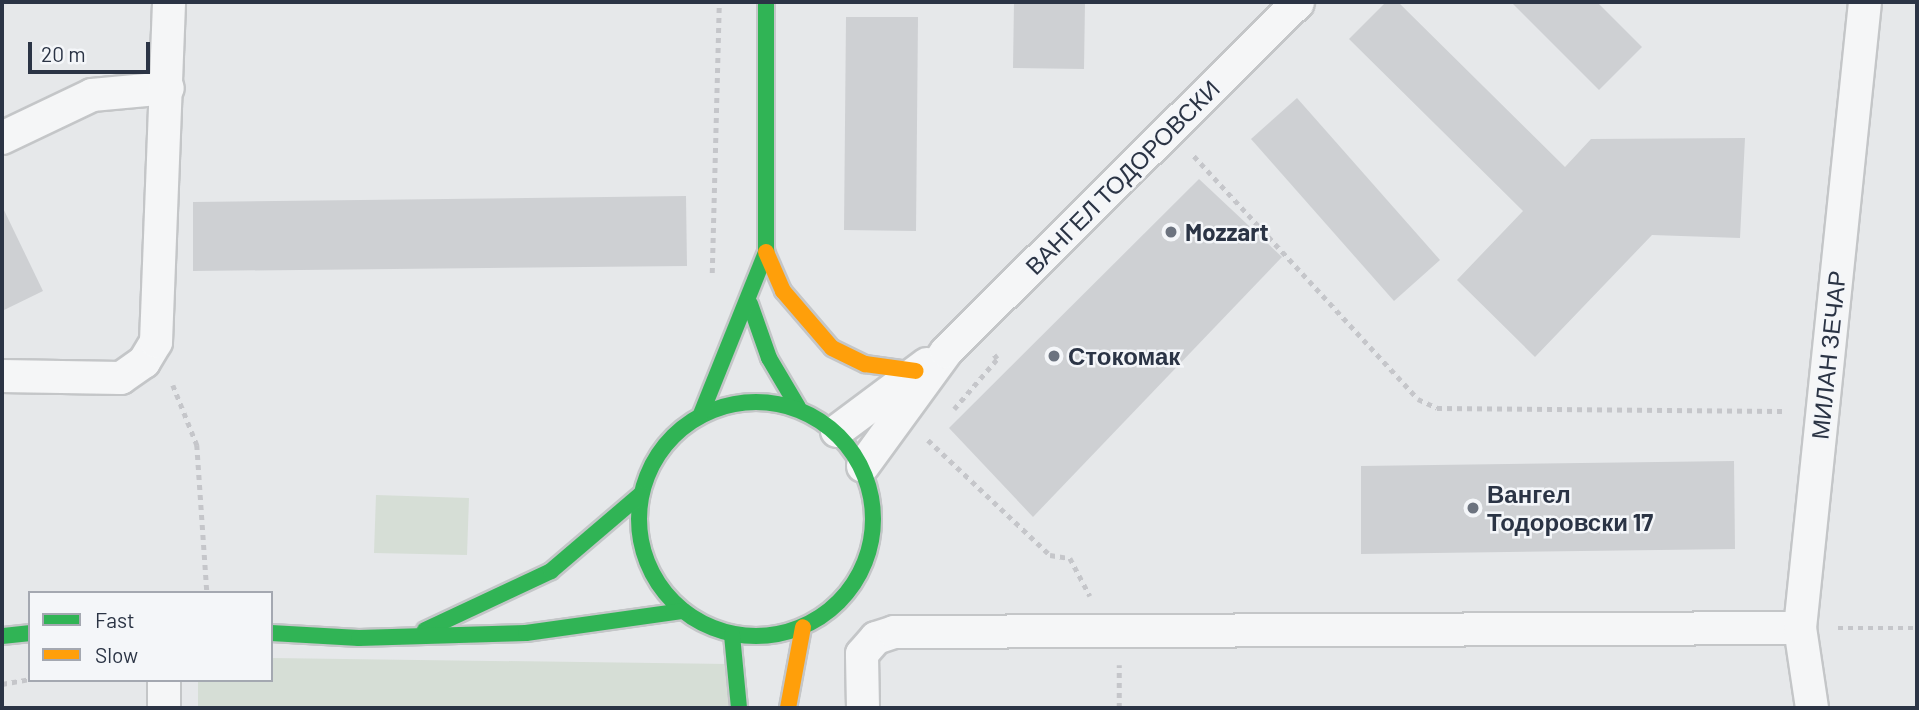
<!DOCTYPE html>
<html>
<head>
<meta charset="utf-8">
<style>
	body { margin:0 }
	#map { position:relative; width:1919px; height:710px; overflow:hidden; background:#e6e8ea; font-family:Barlow,sans-serif }
	div>[style] { position:absolute }
	.green>* { inset:0; background:#d6ded6 }
	.building>* { inset:0; background:#ced0d3 }
	.path>* { height:4.5px; margin-top:-2.25px; transform-origin:0; background:repeating-linear-gradient(90deg,#c5c6ca 0 5px,transparent 0 10px) }
	.roads { filter:drop-shadow(2px 0 #c4c6c8) drop-shadow(-2px 0 #c4c6c8) drop-shadow(0 2px #c4c6c8) drop-shadow(0 -2px #c4c6c8) }
	.street>* { height:32px; margin:-16px; padding:0 16px; transform-origin:16px; border-radius:16px; background:#f5f6f7 }
	.fast>* { height:16px; margin:-8px; padding:0 8px; transform-origin:8px; border-radius:8px; background:#30b455 }
	.fast>.ring { margin:-8px; padding:0; box-sizing:content-box; background:none; border:16px solid #30b455; border-radius:50% }
	.slow>* { height:16px; margin:-8px; padding:0 8px; transform-origin:8px; border-radius:8px; background:#ff9f0a }
	.dots>* { width:19px; height:19px; translate:-50% -50%; box-sizing:border-box; border:4px solid #f4f6f9; border-radius:50% }
	span { translate:-50% -50%; white-space:nowrap; text-align:center; line-height:1.15; -webkit-text-stroke:5px #f4f6f9; paint-order:stroke }
	.street-label { font-size:24px; color:#2b3445 }
	.poi-label { font-size:24px; color:#2b3445; font-weight:700 }
	.left { translate:0 -50%; text-align:left }
	.frame { position:absolute; inset:0; border:4px solid #2b3445; pointer-events:none }
	.legend { position:absolute; left:28px; top:591px; width:245px; height:91px; box-sizing:border-box; background:#f4f6f9; border:2px solid #a4a8b1; margin:0; padding:9px 12px; list-style:none; font-size:21px; color:#2b3445 }
	.legend li { display:flex; align-items:center; gap:14px; height:35px }
	.legend b { width:35px; border:2px solid #a4a8b1 }
	.scale { position:absolute; left:28px; top:42px; width:122px; height:32px; box-sizing:border-box; border:4px solid #2b3445; border-top:0; padding-left:9px; font-size:21px; line-height:24px; white-space:nowrap; color:#2b3445; -webkit-text-stroke:5px #f4f6f9; paint-order:stroke }
</style>
</head>
<body>
<div id="map">
	<div class="green">
		<i style="clip-path:polygon(376px 495px,469px 498px,467px 555px,374px 553px)"></i>
		<i style="clip-path:polygon(271px 658px,728px 664px,728px 708px,198px 708px,198px 680px,271px 680px)"></i>
	</div>
	<div class="building">
		<i style="clip-path:polygon(1014px 2px,1085px 2px,1084px 69px,1013px 68px)"></i>
		<i style="clip-path:polygon(1386px 2px,1398px 2px,1565px 167px,1591px 139px,1745px 138px,1740px 238px,1652px 235px,1535px 357px,1457px 280px,1523px 211px,1349px 39px)"></i>
		<i style="clip-path:polygon(1511px 2px,1597px 2px,1642px 47px,1599px 90px)"></i>
		<i style="clip-path:polygon(846px 17px,918px 17px,916px 231px,844px 230px)"></i>
		<i style="clip-path:polygon(1297px 98px,1440px 260px,1394px 301px,1251px 139px)"></i>
		<i style="clip-path:polygon(1199px 179px,1282px 257px,1033px 517px,949px 428px)"></i>
		<i style="clip-path:polygon(686px 196px,687px 266px,193px 271px,193px 202px)"></i>
		<i style="clip-path:polygon(2px 206px,43px 291px,2px 311px)"></i>
		<i style="clip-path:polygon(1734px 461px,1735px 549px,1361px 554px,1361px 466px)"></i>
	</div>
	<div class="path">
		<i style="left:1194px;top:156px;width:330px;rotate:47.3deg"></i>
		<i style="left:1418px;top:399px;width:21px;rotate:25deg"></i>
		<i style="left:1437px;top:408px;width:350px;rotate:0.5deg"></i>
		<i style="left:712px;top:273px;width:271px;rotate:-88.5deg"></i>
		<i style="left:173px;top:385px;width:65px;rotate:68.2deg"></i>
		<i style="left:197px;top:445px;width:148px;rotate:86.1deg"></i>
		<i style="left:954px;top:409px;width:66px;rotate:-49.3deg"></i>
		<i style="left:997px;top:359px;width:5px;rotate:-127deg"></i>
		<i style="left:928px;top:440px;width:168px;rotate:43.3deg"></i>
		<i style="left:1050px;top:555px;width:20px;rotate:9deg"></i>
		<i style="left:1070px;top:558px;width:43px;rotate:62.2deg"></i>
		<i style="left:1838px;top:628px;width:79px"></i>
		<i style="left:2px;top:684px;width:28px;rotate:-10deg"></i>
		<i style="left:1119px;top:708px;width:43px;rotate:-90deg"></i>
	</div>
	<div class="roads">
		<div class="street">
			<i style="left:2px;top:138px;width:100px;rotate:-25.5deg"></i>
			<i style="left:92px;top:95px;width:76px;rotate:-5.3deg"></i>
			<i style="left:2px;top:376px;width:119px;rotate:1deg"></i>
			<i style="left:121px;top:378px;width:28px;rotate:-35deg"></i>
			<i style="left:144px;top:362px;width:23px;rotate:-59deg"></i>
			<i style="left:156px;top:342px;width:340px;rotate:-87.8deg"></i>
			<i style="left:837px;top:431px;width:112px;rotate:-36.7deg"></i>
			<i style="left:863px;top:466px;width:141px;rotate:-53.9deg"></i>
			<i style="left:946px;top:352px;width:496px;rotate:-44.8deg"></i>
			<i style="left:164px;top:708px;width:28px;rotate:-90deg"></i>
			<i style="left:863px;top:708px;width:54px;rotate:-91.1deg"></i>
			<i style="left:862px;top:654px;width:21px;rotate:-49deg"></i>
			<i style="left:876px;top:638px;width:19px;rotate:-18deg"></i>
			<i style="left:894px;top:632px;width:906px;rotate:-0.25deg"></i>
			<i style="left:1812px;top:708px;width:81px;rotate:-98.5deg"></i>
			<i style="left:1800px;top:628px;width:629px;rotate:-84.07deg"></i>
		</div>
		<div class="fast">
			<i style="left:750px;top:304px;width:57px;rotate:70.6deg"></i>
			<i style="left:769px;top:358px;width:57px;rotate:59.4deg"></i>
			<i class="ring" style="left:639px;top:402px;width:218px;height:218px"></i>
			<i style="left:701px;top:414px;width:175px;rotate:-68.1deg"></i>
			<i style="left:766px;top:252px;width:250px;rotate:-90deg"></i>
			<i style="left:425px;top:630px;width:139px;rotate:-25.1deg"></i>
			<i style="left:551px;top:571px;width:118px;rotate:-40.5deg"></i>
			<i style="left:271px;top:633px;width:88px;rotate:3.3deg"></i>
			<i style="left:359px;top:638px;width:167px;rotate:-1.7deg"></i>
			<i style="left:526px;top:633px;width:159px;rotate:-8deg"></i>
			<i style="left:732px;top:635px;width:73px;rotate:84.5deg"></i>
			<i style="left:2px;top:636px;width:28px;rotate:-6deg"></i>
		</div>
		<div class="slow">
			<i style="left:766px;top:252px;width:43px;rotate:66.4deg"></i>
			<i style="left:783px;top:291px;width:75px;rotate:49.3deg"></i>
			<i style="left:832px;top:348px;width:37px;rotate:26deg"></i>
			<i style="left:865px;top:364px;width:51px;rotate:7.8deg"></i>
			<i style="left:788px;top:708px;width:82px;rotate:-79.5deg"></i>
		</div>
	</div>
	<div class="dots">
		<i style="left:1171px;top:232px;background:#6c737f"></i>
		<i style="left:1054px;top:356px;background:#6c737f"></i>
		<i style="left:1473px;top:508px;background:#6c737f"></i>
	</div>
	<div class="street-label">
		<span style="left:1122px;top:177px;rotate:-45deg">ВАНГЕЛ ТОДОРОВСКИ</span>
		<span style="left:1828px;top:355px;rotate:-84deg">МИЛАН ЗЕЧАР</span>
	</div>
	<div class="poi-label">
		<span class="left" style="left:1185px;top:232px">Mozzart</span>
		<span class="left" style="left:1068px;top:356px">Стокомак</span>
		<span class="left" style="left:1487px;top:508px">Вангел<br>Тодоровски 17</span>
	</div>
	<div class="frame"></div>
	<ul class="legend">
	<li><b style="height:9px;background:#30b455"></b>Fast</li>
	<li><b style="height:9px;background:#ff9f0a"></b>Slow</li>
	</ul>
	<div class="scale">20 m</div>
</div>
</body>
</html>
